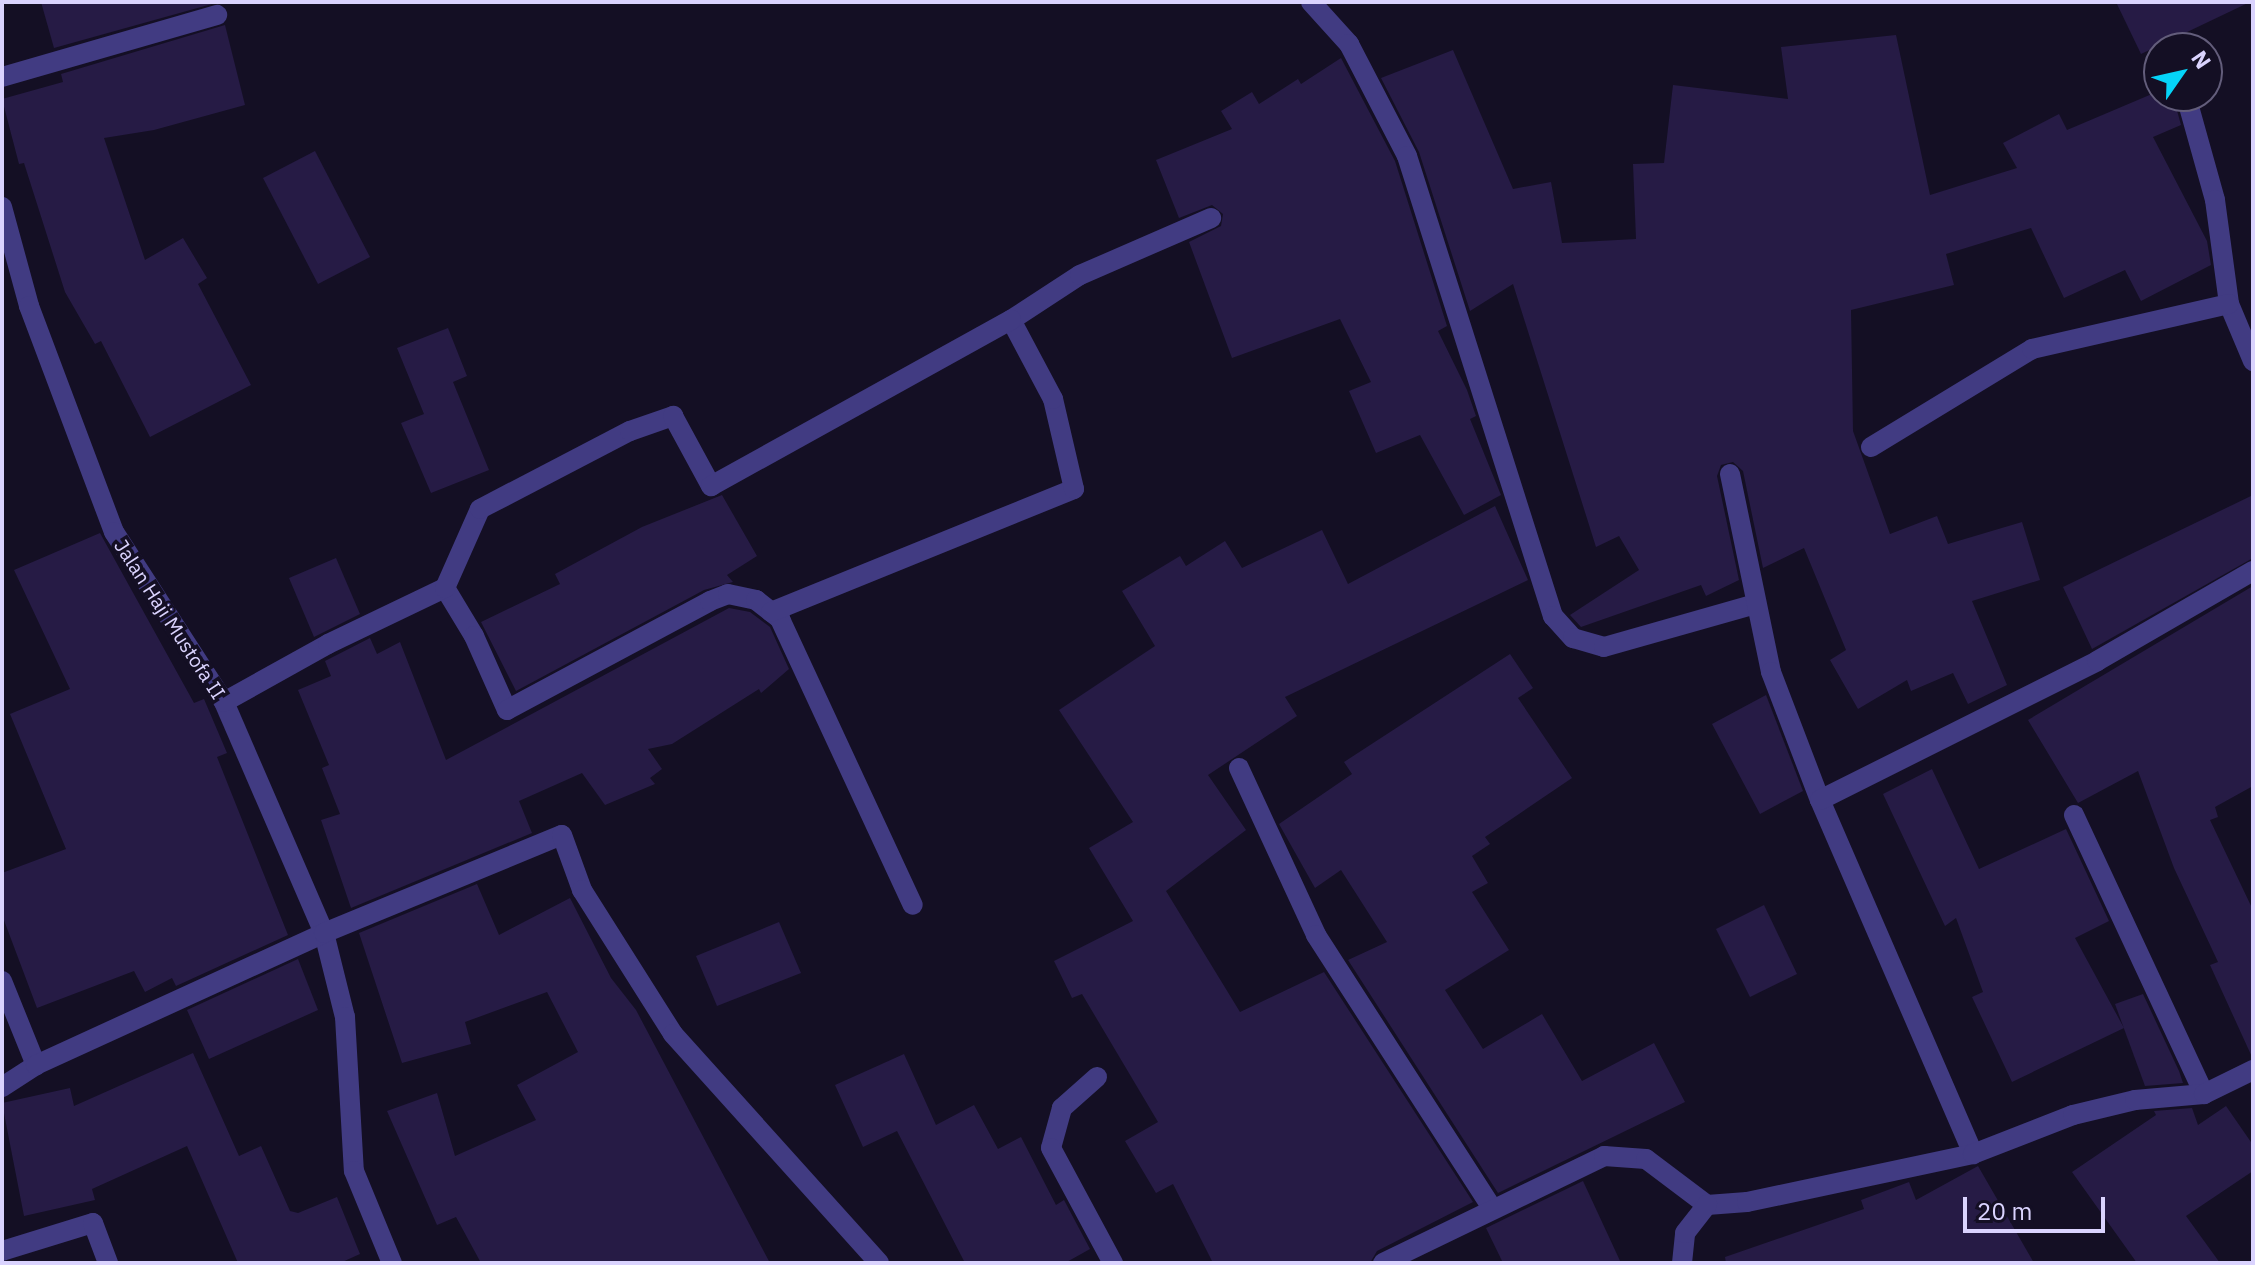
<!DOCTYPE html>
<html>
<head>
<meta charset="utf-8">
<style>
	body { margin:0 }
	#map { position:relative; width:2255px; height:1265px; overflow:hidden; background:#140f24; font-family:"IBM Plex Sans",sans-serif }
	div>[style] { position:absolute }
	.building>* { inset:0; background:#261b45 }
	.lane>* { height:20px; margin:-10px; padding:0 10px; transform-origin:10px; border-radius:10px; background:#413b82 }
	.street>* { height:20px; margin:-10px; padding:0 10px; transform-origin:10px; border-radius:10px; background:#413b82 }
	span { translate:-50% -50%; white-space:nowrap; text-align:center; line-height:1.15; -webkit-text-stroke:7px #140f24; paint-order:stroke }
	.street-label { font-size:20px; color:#dad3fe }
	.frame { position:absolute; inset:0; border:4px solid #dad3fe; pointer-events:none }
	.north { position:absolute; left:2143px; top:32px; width:80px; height:80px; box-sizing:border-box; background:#140f24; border:2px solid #635d7b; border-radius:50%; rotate:56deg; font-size:22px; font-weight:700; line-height:32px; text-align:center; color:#dad3fe }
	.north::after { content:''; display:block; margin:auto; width:28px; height:36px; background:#05d4f8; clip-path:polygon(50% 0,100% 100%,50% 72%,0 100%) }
	.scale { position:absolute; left:1963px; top:1197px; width:142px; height:36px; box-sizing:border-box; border:4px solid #dad3fe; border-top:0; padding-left:10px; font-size:24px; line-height:28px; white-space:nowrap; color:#dad3fe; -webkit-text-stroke:6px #140f24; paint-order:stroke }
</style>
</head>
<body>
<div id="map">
	<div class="building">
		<i style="clip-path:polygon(41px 2px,219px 2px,54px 48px)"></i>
		<i style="clip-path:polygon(2116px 2px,2250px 2px,2141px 54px)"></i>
		<i style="clip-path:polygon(225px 25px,245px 105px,154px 130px,104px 138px,145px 260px,183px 238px,207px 278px,198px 284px,251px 385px,150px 437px,101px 341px,95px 344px,65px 292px,24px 163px,19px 164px,2px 99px,63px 82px,61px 74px)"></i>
		<i style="clip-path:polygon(1896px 35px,1930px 195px,2017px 168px,2003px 143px,2059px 114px,2067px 130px,2159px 91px,2159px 96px,2173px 96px,2181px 125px,2153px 137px,2207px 241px,2211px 265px,2141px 301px,2125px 270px,2064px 298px,2031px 228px,1946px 254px,1954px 285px,1851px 310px,1853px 431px,1890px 534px,1937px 516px,1948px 544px,2022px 522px,2040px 580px,1972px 601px,2007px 685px,1968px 704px,1953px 673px,1911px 691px,1907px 680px,1858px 709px,1830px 660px,1846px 650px,1804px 548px,1763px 568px,1743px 471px,1733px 462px,1721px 465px,1717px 476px,1739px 580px,1706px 596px,1701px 585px,1581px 627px,1570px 615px,1639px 570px,1619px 536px,1596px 547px,1513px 284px,1470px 311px,1419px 152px,1381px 78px,1453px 50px,1513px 189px,1551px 182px,1562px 243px,1636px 239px,1633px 164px,1664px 163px,1673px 85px,1788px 99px,1781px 47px)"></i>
		<i style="clip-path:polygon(1341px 58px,1395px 161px,1447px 326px,1438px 331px,1467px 390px,1476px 416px,1470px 419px,1501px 495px,1464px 515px,1420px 435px,1376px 453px,1349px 391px,1371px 382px,1340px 319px,1232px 358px,1189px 242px,1221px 226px,1223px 214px,1212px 205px,1179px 218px,1156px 160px,1232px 129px,1221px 111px,1252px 92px,1259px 104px,1298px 79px,1301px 84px)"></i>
		<i style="clip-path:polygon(315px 151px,370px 257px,318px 284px,263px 178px)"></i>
		<i style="clip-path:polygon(448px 328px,467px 376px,453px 382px,489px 470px,431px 493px,401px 423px,424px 414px,397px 348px)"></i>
		<i style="clip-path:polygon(722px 495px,757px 556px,727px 575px,733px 582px,704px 590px,516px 691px,481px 622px,560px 584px,555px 574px,642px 527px)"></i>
		<i style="clip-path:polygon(2253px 495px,2253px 558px,2092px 649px,2063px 587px)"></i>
		<i style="clip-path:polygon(1495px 506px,1528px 580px,1285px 697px,1297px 716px,1208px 775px,1246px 830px,1166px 891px,1240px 1012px,1324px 972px,1473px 1202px,1377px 1251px,1370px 1263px,1213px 1263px,1173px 1184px,1156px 1193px,1125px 1141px,1158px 1122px,1082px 994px,1072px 998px,1054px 961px,1133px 921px,1089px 848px,1133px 822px,1059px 710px,1155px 646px,1122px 591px,1180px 556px,1186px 566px,1225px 541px,1242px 568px,1322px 530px,1348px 584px)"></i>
		<i style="clip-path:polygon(100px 533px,194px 703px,204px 699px,227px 753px,217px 757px,288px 935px,176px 986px,172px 978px,145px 992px,134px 971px,37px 1008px,2px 915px,2px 873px,66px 849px,10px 714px,70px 689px,14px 570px)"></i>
		<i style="clip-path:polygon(336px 558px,360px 614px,314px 637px,289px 578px)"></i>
		<i style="clip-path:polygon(2253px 586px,2253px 786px,2215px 807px,2218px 817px,2210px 820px,2253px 910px,2252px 1057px,2210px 965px,2218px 962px,2174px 868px,2138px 771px,2078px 803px,2028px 720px)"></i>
		<i style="clip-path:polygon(729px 608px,750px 612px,770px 627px,789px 669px,761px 693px,759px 689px,672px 744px,648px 749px,662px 769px,650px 778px,655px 784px,605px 805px,582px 773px,519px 801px,532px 833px,351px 908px,321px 820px,340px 814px,322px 768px,329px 765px,298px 690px,331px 676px,325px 661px,370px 638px,377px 654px,400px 642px,446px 760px)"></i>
		<i style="clip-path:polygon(1510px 654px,1533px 688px,1518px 698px,1572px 778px,1485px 837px,1490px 844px,1472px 856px,1488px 883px,1472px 892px,1509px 950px,1445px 990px,1483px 1049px,1542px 1014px,1582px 1081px,1654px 1043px,1685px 1102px,1498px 1193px,1348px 960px,1387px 942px,1341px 870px,1315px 888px,1279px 824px,1352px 774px,1344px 762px)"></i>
		<i style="clip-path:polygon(1766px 695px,1803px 791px,1760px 814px,1712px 724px)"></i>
		<i style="clip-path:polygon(1932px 769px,1979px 869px,2066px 829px,2109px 921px,2075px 938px,2124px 1028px,2012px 1082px,1972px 997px,1983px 992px,1956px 918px,1945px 926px,1883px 794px)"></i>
		<i style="clip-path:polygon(477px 884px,499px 935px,570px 898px,611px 978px,636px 1010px,770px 1263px,481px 1263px,456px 1217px,437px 1225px,387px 1111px,437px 1093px,455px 1156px,536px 1120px,517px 1085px,578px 1052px,547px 992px,465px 1022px,471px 1044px,402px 1063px,359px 933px)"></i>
		<i style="clip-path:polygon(1764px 905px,1797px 974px,1750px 997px,1716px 929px)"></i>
		<i style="clip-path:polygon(779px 922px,801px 973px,717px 1006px,696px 956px)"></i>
		<i style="clip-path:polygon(298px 959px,318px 1010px,209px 1059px,187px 1010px)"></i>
		<i style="clip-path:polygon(2143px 994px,2179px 1071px,2183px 1083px,2145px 1086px,2115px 1004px)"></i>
		<i style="clip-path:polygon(193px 1053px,239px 1156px,261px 1146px,290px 1211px,298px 1213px,337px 1197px,360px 1254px,340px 1263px,238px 1263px,187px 1146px,92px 1189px,95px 1200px,24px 1216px,2px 1103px,70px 1088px,74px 1106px)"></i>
		<i style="clip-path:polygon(904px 1054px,936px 1125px,974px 1105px,998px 1149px,1021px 1137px,1056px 1205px,1064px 1200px,1090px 1249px,1065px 1263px,965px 1263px,897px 1131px,863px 1147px,835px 1085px)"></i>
		<i style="clip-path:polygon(2226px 1106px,2253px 1145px,2253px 1171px,2186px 1216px,2220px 1263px,2137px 1263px,2072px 1172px,2156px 1115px,2154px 1111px,2192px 1108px,2198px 1125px)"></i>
		<i style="clip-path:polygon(1978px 1166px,2034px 1263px,1726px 1263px,1725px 1257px,1864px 1209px,1861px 1200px,1909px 1182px,1916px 1200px)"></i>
		<i style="clip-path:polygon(1583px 1181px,1621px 1263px,1503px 1263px,1486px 1228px)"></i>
	</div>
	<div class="lane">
		<i style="left:2px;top:981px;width:91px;rotate:68deg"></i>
	</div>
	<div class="street">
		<i style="left:1311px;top:2px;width:57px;rotate:47.9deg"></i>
		<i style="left:1349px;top:44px;width:126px;rotate:62.6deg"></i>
		<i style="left:1407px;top:156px;width:483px;rotate:72.4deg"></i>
		<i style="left:1553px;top:616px;width:30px;rotate:48deg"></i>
		<i style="left:1573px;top:638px;width:32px;rotate:16deg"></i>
		<i style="left:1604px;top:647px;width:158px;rotate:-15.8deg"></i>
		<i style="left:2px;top:77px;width:224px;rotate:-16.1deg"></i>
		<i style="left:2186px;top:96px;width:108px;rotate:74.4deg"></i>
		<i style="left:2215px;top:200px;width:105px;rotate:82.3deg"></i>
		<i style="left:2229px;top:304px;width:62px;rotate:67.2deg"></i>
		<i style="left:2px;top:207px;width:103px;rotate:74.7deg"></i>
		<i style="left:29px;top:306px;width:241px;rotate:69.4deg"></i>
		<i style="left:114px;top:532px;width:202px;rotate:57.1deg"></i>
		<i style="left:224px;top:702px;width:252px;rotate:66.6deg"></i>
		<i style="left:324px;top:933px;width:87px;rotate:76deg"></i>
		<i style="left:345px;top:1017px;width:154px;rotate:86.7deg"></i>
		<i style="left:354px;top:1171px;width:100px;rotate:67.6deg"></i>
		<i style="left:1871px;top:447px;width:188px;rotate:-31.3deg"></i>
		<i style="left:2032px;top:349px;width:202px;rotate:-12.9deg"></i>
		<i style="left:1730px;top:474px;width:202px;rotate:78.3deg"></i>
		<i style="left:1771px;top:672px;width:137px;rotate:69.1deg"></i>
		<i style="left:1820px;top:800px;width:386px;rotate:66.6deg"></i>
		<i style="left:445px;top:588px;width:56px;rotate:58.9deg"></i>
		<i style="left:474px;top:636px;width:81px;rotate:66deg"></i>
		<i style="left:507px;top:710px;width:230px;rotate:-28.2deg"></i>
		<i style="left:710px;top:601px;width:19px;rotate:-21deg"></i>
		<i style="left:728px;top:594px;width:29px;rotate:12deg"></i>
		<i style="left:756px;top:600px;width:31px;rotate:38deg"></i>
		<i style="left:780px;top:619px;width:315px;rotate:65.1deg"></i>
		<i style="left:771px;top:612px;width:327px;rotate:-22.1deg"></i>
		<i style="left:1074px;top:489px;width:92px;rotate:-103.1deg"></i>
		<i style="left:1053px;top:399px;width:89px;rotate:-118deg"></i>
		<i style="left:1011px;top:320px;width:82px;rotate:-33.1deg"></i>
		<i style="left:1080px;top:275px;width:143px;rotate:-23.5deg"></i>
		<i style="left:224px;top:702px;width:119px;rotate:-29.1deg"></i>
		<i style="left:328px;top:644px;width:130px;rotate:-25.6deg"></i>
		<i style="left:445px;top:588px;width:86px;rotate:-66.1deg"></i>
		<i style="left:480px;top:509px;width:169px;rotate:-27.5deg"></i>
		<i style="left:630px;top:431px;width:46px;rotate:-19.2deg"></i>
		<i style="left:673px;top:416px;width:80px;rotate:61.5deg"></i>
		<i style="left:711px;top:486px;width:343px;rotate:-29deg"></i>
		<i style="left:1239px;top:768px;width:184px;rotate:65.2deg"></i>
		<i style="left:1316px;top:935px;width:325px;rotate:57.2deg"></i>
		<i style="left:1820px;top:800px;width:310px;rotate:-26.6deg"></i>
		<i style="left:2097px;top:661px;width:180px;rotate:-30deg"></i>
		<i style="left:2074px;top:815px;width:308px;rotate:65deg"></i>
		<i style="left:1097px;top:1077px;width:47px;rotate:138.5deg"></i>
		<i style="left:1062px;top:1108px;width:41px;rotate:105.4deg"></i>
		<i style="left:1051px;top:1148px;width:131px;rotate:61.7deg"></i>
		<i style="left:2px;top:1087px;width:40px;rotate:-32.9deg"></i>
		<i style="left:36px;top:1065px;width:317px;rotate:-24.6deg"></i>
		<i style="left:324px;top:933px;width:257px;rotate:-22.4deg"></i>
		<i style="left:562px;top:835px;width:59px;rotate:70deg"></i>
		<i style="left:582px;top:890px;width:170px;rotate:57.7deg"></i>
		<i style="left:673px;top:1034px;width:308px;rotate:48deg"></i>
		<i style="left:2px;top:1251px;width:95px;rotate:-17.1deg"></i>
		<i style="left:93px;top:1223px;width:43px;rotate:69.4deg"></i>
		<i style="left:1383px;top:1263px;width:246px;rotate:-25.8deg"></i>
		<i style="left:1604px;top:1156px;width:42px;rotate:4.1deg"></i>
		<i style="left:1646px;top:1159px;width:76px;rotate:37deg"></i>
		<i style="left:1707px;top:1205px;width:40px;rotate:-4.3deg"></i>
		<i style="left:1747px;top:1202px;width:231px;rotate:-12deg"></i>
		<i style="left:1973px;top:1154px;width:107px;rotate:-21.3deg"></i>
		<i style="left:2073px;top:1115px;width:64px;rotate:-13.6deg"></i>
		<i style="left:2135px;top:1100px;width:69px;rotate:-5deg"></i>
		<i style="left:2204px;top:1094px;width:55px;rotate:-26.1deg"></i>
		<i style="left:1682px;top:1263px;width:30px;rotate:-84deg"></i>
		<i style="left:1685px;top:1233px;width:36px;rotate:-52deg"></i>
	</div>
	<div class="street-label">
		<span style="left:170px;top:619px;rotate:57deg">Jalan Haji Mustofa II</span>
	</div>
	<div class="frame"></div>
	<div class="north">N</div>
	<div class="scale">20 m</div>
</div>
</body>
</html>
